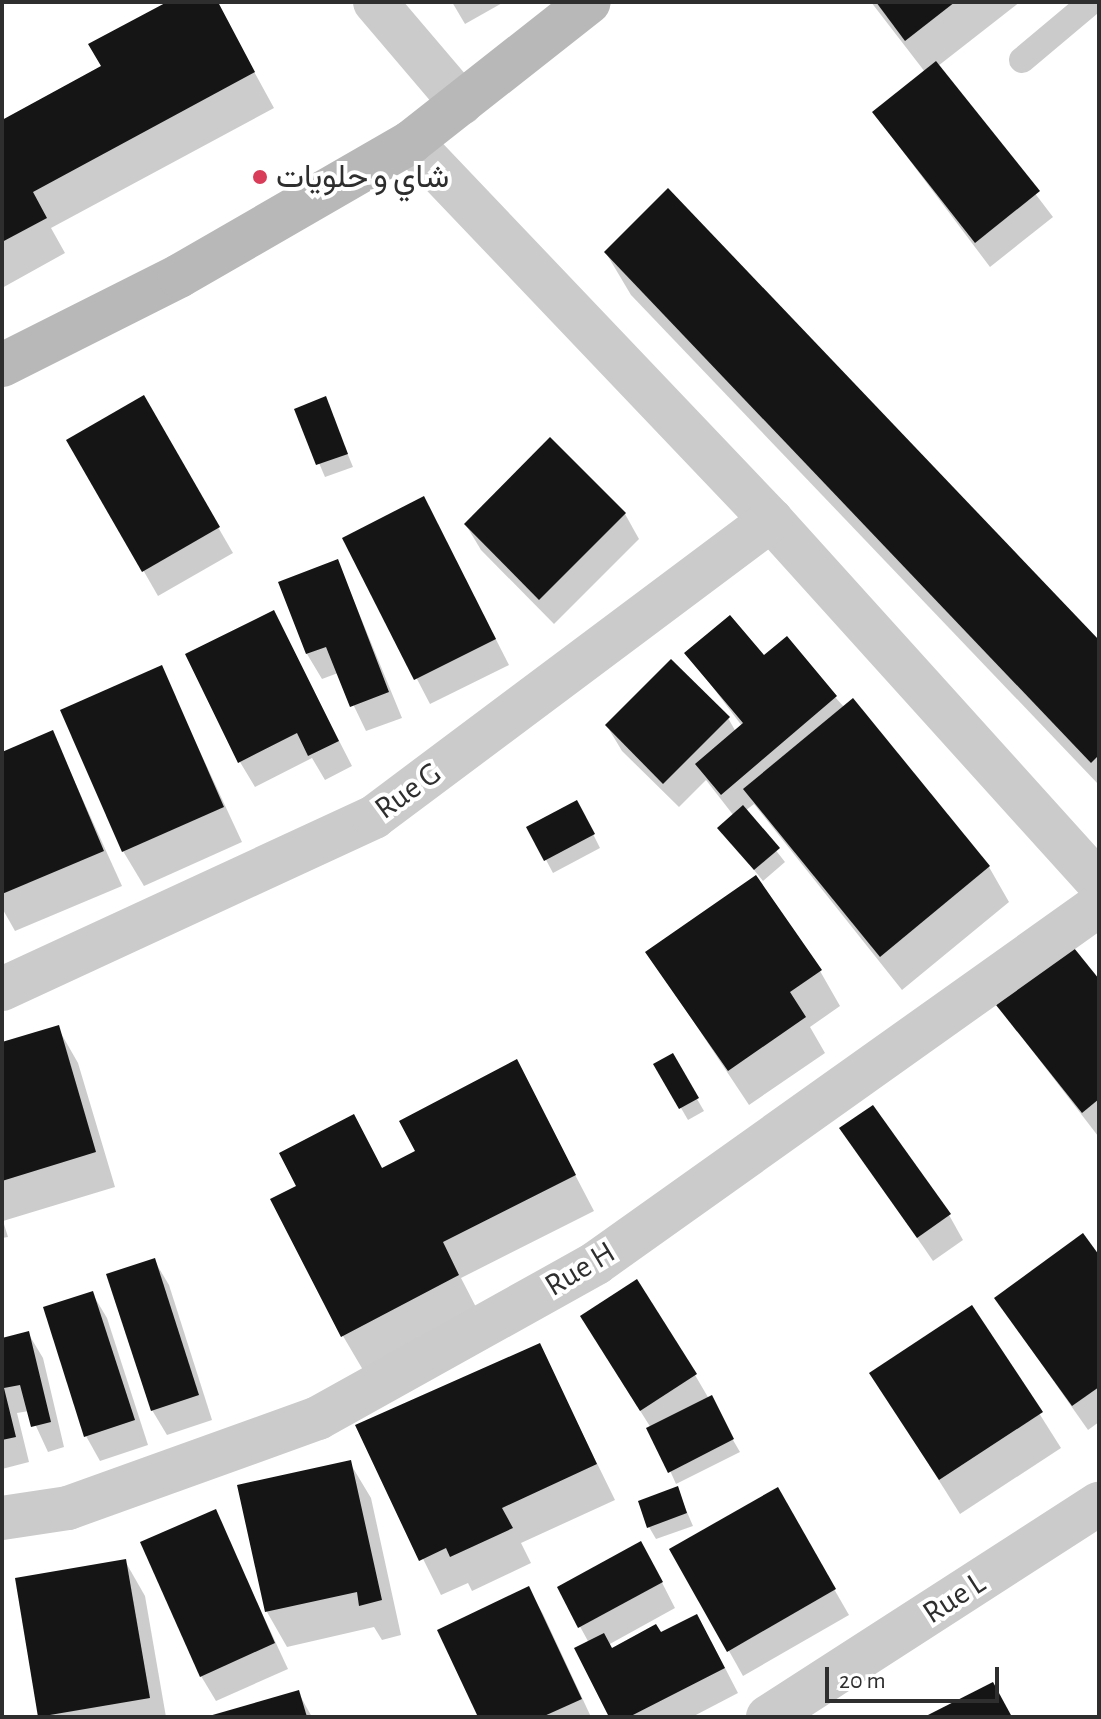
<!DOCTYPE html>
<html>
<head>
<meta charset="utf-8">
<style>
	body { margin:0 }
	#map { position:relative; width:1101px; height:1719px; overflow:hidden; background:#fff; font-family:"Alegreya Sans",Vazirmatn,sans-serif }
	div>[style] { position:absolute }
	.shadow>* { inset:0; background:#0003 }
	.building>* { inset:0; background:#151515 }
	.service>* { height:26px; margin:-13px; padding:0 13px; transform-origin:13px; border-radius:13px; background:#cbcbcb }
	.minor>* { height:44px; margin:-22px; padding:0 22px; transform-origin:22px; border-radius:22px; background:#cbcbcb }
	.secondary>* { height:44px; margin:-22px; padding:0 22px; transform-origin:22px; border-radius:22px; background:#b8b8b8 }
	.dots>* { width:22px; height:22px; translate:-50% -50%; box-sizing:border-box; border:4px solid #fff; border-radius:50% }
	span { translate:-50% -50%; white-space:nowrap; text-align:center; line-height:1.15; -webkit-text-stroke:8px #fff; paint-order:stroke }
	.poi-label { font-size:32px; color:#2e2e2e }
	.left { translate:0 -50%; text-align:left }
	.street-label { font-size:32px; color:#2e2e2e }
	.frame { position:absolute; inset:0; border:4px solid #2e2e2e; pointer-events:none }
	.scale { position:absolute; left:825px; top:1667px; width:174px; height:36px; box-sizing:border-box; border:4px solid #2e2e2e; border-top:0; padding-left:10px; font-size:24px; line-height:28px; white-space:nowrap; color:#2e2e2e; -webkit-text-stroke:6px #fff; paint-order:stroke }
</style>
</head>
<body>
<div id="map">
	<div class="shadow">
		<i style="clip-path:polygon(172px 2px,216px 2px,274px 108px,51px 228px,65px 253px,2px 288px,2px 122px,103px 67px)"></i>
		<i style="clip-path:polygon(452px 2px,504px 2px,465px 24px)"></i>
		<i style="clip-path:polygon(871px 2px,1020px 2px,938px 66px,1053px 217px,990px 267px,874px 113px,925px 72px)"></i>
		<i style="clip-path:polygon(606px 253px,1099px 643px,1099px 785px,631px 295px)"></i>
		<i style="clip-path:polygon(143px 398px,233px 553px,158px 596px,69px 441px)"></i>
		<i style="clip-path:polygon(325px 399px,353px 467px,325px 477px,296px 410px)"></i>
		<i style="clip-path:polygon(625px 514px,639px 539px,554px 624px,481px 550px,466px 525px)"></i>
		<i style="clip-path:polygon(437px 524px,509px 665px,430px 704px,344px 539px)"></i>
		<i style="clip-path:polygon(338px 562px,402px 718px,366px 731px,338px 673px,322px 679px,307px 654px,281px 584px)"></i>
		<i style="clip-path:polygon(273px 612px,352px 766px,325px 780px,312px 758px,255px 787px,240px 762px)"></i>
		<i style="clip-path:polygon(687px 653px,764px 658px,835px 697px,989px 867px,1009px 902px,902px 990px,754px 804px,745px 811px,785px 862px,763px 881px,720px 828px,734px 816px,706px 780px,679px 807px,622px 751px,607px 726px,728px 718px,736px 732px,742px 726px)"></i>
		<i style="clip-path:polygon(161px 668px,242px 842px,144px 886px,123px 851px)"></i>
		<i style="clip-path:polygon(52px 732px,122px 886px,15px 931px,2px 908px,2px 754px)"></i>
		<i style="clip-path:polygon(584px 816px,600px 848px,553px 873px,529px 828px)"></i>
		<i style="clip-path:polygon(648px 953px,820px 971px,840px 1006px,810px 1027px,825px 1053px,749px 1105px)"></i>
		<i style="clip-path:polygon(1099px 982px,1099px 1136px,1098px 1136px,998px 1006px)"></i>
		<i style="clip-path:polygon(58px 1028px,78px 1063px,115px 1187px,3px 1221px,8px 1237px,2px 1238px,2px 1045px)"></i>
		<i style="clip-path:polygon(672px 1056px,704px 1111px,688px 1120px,656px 1065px)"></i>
		<i style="clip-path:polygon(516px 1062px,594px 1211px,461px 1278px,478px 1311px,363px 1370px,343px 1336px,299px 1186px,353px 1117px,383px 1170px,418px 1152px)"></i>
		<i style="clip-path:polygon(842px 1129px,949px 1215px,963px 1240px,933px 1261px)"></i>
		<i style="clip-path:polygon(1099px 1259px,1099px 1422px,1088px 1430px,996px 1299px)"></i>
		<i style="clip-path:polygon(154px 1260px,169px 1285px,212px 1420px,167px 1435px,152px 1410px)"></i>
		<i style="clip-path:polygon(92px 1293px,107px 1318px,148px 1445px,100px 1461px,86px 1436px)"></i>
		<i style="clip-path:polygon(972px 1307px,1061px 1448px,960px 1514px,872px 1374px)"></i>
		<i style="clip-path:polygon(28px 1333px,43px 1358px,64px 1447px,48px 1452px,29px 1411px,17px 1413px,29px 1462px,2px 1469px,2px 1340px)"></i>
		<i style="clip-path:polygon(597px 1342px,695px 1375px,740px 1452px,676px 1484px,651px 1428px)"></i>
		<i style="clip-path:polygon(539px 1345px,615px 1500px,521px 1543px,531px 1563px,472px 1591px,468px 1583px,441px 1595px,357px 1426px)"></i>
		<i style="clip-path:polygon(350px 1463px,371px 1498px,401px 1635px,382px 1640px,374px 1627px,287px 1647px,267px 1612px,240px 1487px)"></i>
		<i style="clip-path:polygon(677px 1489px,693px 1526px,656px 1539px,649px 1527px)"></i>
		<i style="clip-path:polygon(777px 1490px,849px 1615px,743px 1676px,672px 1549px)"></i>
		<i style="clip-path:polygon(215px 1512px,288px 1669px,216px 1701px,201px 1676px)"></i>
		<i style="clip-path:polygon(125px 1561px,145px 1596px,166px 1717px,40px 1717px)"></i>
		<i style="clip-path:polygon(655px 1569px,675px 1608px,608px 1645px,612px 1650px,660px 1635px,711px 1641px,738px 1693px,692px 1717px,611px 1717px,589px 1643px,559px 1588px)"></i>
		<i style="clip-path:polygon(529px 1589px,543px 1614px,591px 1717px,480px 1717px)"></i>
		<i style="clip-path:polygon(298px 1692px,312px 1717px,213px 1717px)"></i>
	</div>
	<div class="building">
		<i style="clip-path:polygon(167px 2px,218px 2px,255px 72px,33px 192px,47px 218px,2px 242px,2px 120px,101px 66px,88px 44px)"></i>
		<i style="clip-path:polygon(876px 2px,955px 2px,905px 41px)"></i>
		<i style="clip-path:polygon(936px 61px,1040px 191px,975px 243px,872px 112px)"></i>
		<i style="clip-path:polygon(668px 188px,1099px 640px,1099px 755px,1091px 763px,604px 252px)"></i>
		<i style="clip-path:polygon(144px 395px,220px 527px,142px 572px,66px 440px)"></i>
		<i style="clip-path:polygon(326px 396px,348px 454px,316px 465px,294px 409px)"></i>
		<i style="clip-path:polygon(550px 437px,626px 513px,539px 600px,464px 524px)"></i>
		<i style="clip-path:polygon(424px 496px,496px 639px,414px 680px,342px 538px)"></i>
		<i style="clip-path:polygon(338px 559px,389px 692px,350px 707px,326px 647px,306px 654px,278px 582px)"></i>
		<i style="clip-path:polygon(274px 610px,339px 741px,308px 756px,297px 733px,238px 763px,185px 654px)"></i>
		<i style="clip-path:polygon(730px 615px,764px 655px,787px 636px,837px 696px,721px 795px,695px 764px,743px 723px,684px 653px)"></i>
		<i style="clip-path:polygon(671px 659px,730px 717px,663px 784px,605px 725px)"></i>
		<i style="clip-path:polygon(162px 665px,224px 807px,122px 852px,60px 710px)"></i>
		<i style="clip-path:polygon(853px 698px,990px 866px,880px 957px,743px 789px)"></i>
		<i style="clip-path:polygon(53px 730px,104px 851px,2px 894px,2px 752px)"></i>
		<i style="clip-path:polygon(577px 800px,595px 834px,544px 861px,526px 827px)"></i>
		<i style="clip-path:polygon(743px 805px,780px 848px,754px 870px,717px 828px)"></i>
		<i style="clip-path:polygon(756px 875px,822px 970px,790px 992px,806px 1017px,728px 1071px,645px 952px)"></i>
		<i style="clip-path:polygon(1070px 943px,1099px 979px,1099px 1099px,1082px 1113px,996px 1005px)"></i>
		<i style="clip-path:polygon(59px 1025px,96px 1152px,2px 1181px,2px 1042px)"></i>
		<i style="clip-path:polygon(673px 1053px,699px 1098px,679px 1109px,653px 1064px)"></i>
		<i style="clip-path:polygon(517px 1059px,576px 1175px,443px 1242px,459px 1275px,341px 1337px,270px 1199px,296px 1186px,279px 1153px,354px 1114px,382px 1168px,415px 1151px,399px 1121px)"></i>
		<i style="clip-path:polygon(873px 1105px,951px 1214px,917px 1238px,839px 1128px)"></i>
		<i style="clip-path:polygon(1083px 1233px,1099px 1255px,1099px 1387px,1072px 1406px,994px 1298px)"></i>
		<i style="clip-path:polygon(155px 1258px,199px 1395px,151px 1411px,106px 1274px)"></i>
		<i style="clip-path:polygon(637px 1279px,697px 1374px,640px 1411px,580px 1316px)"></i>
		<i style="clip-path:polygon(93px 1291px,135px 1420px,84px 1437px,43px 1307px)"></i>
		<i style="clip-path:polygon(972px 1305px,1043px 1412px,939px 1480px,869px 1373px)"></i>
		<i style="clip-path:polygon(29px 1331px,51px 1422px,31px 1427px,20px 1385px,4px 1388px,16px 1437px,2px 1440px,2px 1338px)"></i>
		<i style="clip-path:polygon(540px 1343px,597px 1464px,502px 1508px,513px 1528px,450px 1557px,446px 1548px,419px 1561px,355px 1425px)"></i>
		<i style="clip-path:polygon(712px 1395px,734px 1439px,668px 1473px,646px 1428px)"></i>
		<i style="clip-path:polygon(351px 1460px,382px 1600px,359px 1606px,357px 1592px,265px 1612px,237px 1485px)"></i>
		<i style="clip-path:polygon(678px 1486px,687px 1513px,647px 1528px,638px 1501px)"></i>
		<i style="clip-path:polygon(778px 1487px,836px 1589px,727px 1652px,669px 1549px)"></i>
		<i style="clip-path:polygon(216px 1509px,275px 1643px,200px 1677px,140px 1542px)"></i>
		<i style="clip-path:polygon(641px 1541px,663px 1582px,578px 1628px,557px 1587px)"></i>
		<i style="clip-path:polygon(126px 1559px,150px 1698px,38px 1717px,15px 1578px)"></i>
		<i style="clip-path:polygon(529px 1586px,582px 1699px,542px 1717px,478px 1717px,437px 1630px)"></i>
		<i style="clip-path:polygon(697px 1614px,725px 1668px,629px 1717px,609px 1717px,574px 1648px,604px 1633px,612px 1648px,656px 1624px,661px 1632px)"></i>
		<i style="clip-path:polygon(993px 1682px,1012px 1717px,924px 1717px)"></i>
		<i style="clip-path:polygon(299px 1690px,307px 1717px,209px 1717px,209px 1716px)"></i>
	</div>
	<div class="service">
		<i style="left:1022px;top:60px;width:90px;rotate:-40deg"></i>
	</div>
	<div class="minor">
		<i style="left:375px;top:2px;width:133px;rotate:49.6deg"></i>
		<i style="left:411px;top:142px;width:522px;rotate:46.4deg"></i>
		<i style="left:771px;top:520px;width:489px;rotate:47.9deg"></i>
		<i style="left:2px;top:989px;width:410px;rotate:-24.8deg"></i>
		<i style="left:374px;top:817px;width:496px;rotate:-36.8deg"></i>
		<i style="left:2px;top:1518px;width:67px;rotate:-8.6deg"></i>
		<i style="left:68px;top:1508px;width:266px;rotate:-19.8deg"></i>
		<i style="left:318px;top:1418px;width:318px;rotate:-29.1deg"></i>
		<i style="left:596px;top:1263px;width:617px;rotate:-35.44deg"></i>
		<i style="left:768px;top:1717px;width:394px;rotate:-32.8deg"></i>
	</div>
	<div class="secondary">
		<i style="left:2px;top:365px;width:198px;rotate:-26.7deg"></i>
		<i style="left:179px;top:276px;width:268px;rotate:-30deg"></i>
		<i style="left:411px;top:142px;width:226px;rotate:-38.2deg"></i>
	</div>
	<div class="dots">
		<i style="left:260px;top:177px;background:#d93c58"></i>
	</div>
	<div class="poi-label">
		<span class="left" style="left:276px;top:177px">شاي و حلويات</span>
	</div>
	<div class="street-label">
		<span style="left:408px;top:791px;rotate:-36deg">Rue G</span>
		<span style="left:580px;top:1269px;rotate:-31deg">Rue H</span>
		<span style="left:954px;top:1598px;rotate:-33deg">Rue L</span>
	</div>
	<div class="frame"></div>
	<div class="scale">20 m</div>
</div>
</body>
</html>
